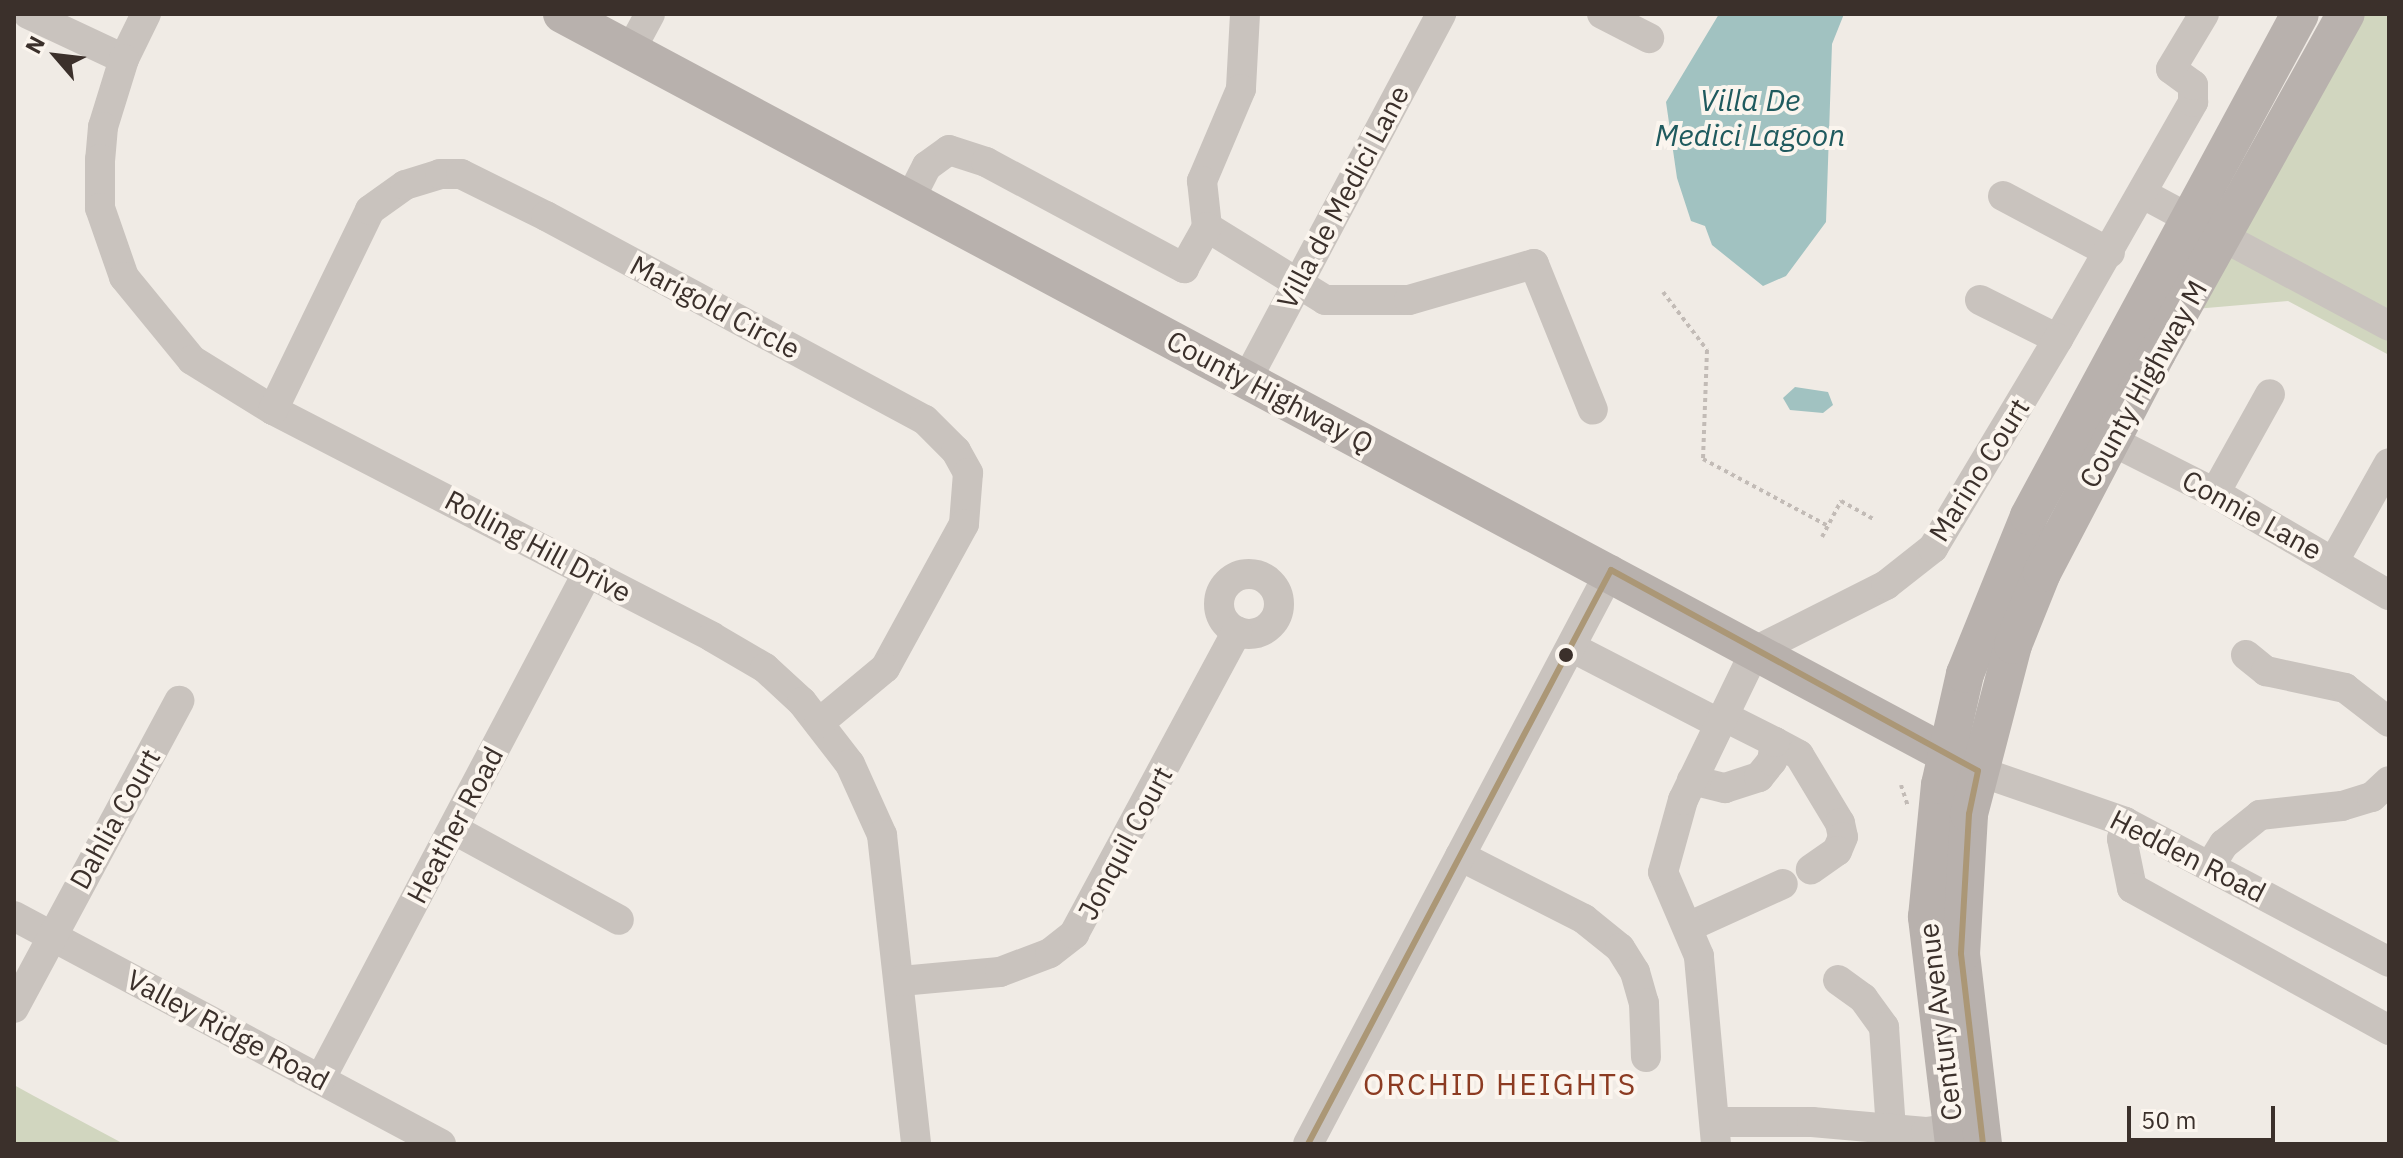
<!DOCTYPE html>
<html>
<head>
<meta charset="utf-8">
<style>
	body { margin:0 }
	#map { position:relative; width:2403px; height:1158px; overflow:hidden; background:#f0ebe5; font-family:"IBM Plex Sans",sans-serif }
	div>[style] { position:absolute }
	.green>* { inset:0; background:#d1d6bf }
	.water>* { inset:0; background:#a1c2c1 }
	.path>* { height:4px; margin-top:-2px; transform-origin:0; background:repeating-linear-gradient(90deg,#c2bbb6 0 4px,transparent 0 8px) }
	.minor>* { height:30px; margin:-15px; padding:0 15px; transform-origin:15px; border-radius:15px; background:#c9c3be }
	.minor>.ring { margin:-15px; padding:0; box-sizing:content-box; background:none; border:30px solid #c9c3be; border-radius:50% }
	.major>* { height:38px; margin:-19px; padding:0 19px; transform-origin:19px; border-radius:19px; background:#b8b1ad }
	.bus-1>* { height:6px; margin:-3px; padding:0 3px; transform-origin:3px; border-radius:3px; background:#ab9776 }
	.dots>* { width:22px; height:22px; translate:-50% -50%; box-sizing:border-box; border:4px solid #fbf5ee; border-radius:50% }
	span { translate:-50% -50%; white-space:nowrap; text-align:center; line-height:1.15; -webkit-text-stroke:8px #fbf5ee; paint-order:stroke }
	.street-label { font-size:28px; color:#3b302b }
	.water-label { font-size:30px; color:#1f5a5e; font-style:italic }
	.neighbourhood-label { font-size:30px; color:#8c3b22; letter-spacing:2px }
	.frame { position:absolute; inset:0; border:16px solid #3b302b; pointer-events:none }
	.north { position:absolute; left:16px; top:16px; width:80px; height:80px; -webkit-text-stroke:6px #fbf5ee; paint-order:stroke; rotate:298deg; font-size:22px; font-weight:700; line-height:32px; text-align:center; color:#3b302b }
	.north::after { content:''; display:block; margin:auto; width:28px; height:36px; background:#3b302b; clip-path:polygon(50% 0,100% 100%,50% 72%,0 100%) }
	.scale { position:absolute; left:2127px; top:1106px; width:148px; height:36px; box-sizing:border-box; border:4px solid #3b302b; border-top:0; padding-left:10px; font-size:24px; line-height:28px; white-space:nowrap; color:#3b302b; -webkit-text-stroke:6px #fbf5ee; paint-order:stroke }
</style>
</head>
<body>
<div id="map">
	<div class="green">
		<i style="clip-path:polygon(2346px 14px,2389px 14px,2389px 355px,2288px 301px,2183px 310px)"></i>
		<i style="clip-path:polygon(14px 1085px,34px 1096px,124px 1144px,14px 1144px)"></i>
	</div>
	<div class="water">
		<i style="clip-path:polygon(1719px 14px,1844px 14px,1832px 44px,1826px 222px,1786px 276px,1763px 286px,1712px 245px,1705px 226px,1691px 221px,1677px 178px,1666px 102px)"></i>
		<i style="clip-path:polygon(1795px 387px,1828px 392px,1833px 405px,1823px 413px,1790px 410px,1783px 398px)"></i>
	</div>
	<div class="path">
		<i style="left:1663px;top:292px;width:73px;rotate:52.8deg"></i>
		<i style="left:1707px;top:350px;width:109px;rotate:92.1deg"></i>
		<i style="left:1703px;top:459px;width:142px;rotate:28.2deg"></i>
		<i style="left:1822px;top:537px;width:41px;rotate:-62.2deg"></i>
		<i style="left:1841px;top:501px;width:38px;rotate:29deg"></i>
		<i style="left:1901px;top:785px;width:23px;rotate:72deg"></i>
	</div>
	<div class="minor">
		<i style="left:28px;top:14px;width:106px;rotate:25.1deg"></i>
		<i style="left:146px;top:14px;width:50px;rotate:116.1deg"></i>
		<i style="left:124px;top:59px;width:71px;rotate:107.2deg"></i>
		<i style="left:103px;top:127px;width:32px;rotate:95deg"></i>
		<i style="left:100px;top:159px;width:49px;rotate:90deg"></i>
		<i style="left:100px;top:208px;width:73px;rotate:70.8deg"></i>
		<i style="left:124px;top:277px;width:107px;rotate:50.7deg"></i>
		<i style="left:192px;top:360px;width:95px;rotate:31.7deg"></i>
		<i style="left:273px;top:410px;width:494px;rotate:27.3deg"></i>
		<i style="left:712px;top:637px;width:61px;rotate:30.3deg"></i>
		<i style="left:765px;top:668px;width:50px;rotate:42.6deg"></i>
		<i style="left:802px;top:702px;width:78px;rotate:52.3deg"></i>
		<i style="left:850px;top:764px;width:78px;rotate:65.7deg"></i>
		<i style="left:882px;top:835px;width:311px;rotate:83.7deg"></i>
		<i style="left:1245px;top:14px;width:75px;rotate:93.1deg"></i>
		<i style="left:1241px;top:89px;width:100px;rotate:113deg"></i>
		<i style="left:1202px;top:181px;width:46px;rotate:83.8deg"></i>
		<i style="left:1207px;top:227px;width:139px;rotate:31.7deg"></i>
		<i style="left:1325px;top:300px;width:84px"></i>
		<i style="left:1409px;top:300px;width:130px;rotate:-16.1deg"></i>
		<i style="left:1534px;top:264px;width:157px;rotate:68deg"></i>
		<i style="left:1602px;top:14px;width:53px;rotate:27.1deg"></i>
		<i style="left:630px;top:51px;width:42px;rotate:-61.6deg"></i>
		<i style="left:2145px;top:195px;width:277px;rotate:28.2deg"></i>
		<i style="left:2003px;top:196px;width:121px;rotate:28deg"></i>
		<i style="left:910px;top:199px;width:37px;rotate:-63deg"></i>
		<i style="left:927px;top:166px;width:27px;rotate:-36deg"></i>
		<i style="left:949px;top:150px;width:39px;rotate:18deg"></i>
		<i style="left:986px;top:162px;width:225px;rotate:28.2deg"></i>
		<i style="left:1184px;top:268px;width:47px;rotate:-60.7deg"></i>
		<i style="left:1980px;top:300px;width:87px;rotate:26.6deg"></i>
		<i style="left:2058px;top:339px;width:273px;rotate:-60.3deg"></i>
		<i style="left:2193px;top:102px;width:17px;rotate:-90deg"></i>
		<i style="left:2193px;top:85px;width:27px;rotate:-144deg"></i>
		<i style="left:2171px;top:69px;width:64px;rotate:-59deg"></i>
		<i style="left:1246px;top:381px;width:416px;rotate:-62deg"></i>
		<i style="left:273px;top:410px;width:222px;rotate:-64.1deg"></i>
		<i style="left:370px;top:210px;width:43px;rotate:-35.5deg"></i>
		<i style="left:405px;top:185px;width:37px;rotate:-17deg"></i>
		<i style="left:440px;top:174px;width:21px"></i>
		<i style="left:461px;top:174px;width:95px;rotate:26.3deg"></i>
		<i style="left:546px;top:216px;width:430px;rotate:28.3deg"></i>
		<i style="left:925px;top:420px;width:44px;rotate:45deg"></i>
		<i style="left:956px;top:451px;width:25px;rotate:61deg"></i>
		<i style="left:968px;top:473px;width:51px;rotate:94.5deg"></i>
		<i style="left:964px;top:524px;width:164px;rotate:118.7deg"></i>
		<i style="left:885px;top:668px;width:86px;rotate:140.2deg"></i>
		<i style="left:2112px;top:441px;width:115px;rotate:26.8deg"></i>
		<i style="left:2215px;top:493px;width:202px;rotate:30.4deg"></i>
		<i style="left:2215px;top:493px;width:113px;rotate:-60.9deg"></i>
		<i style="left:2334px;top:561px;width:112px;rotate:-60.7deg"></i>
		<i class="ring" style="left:1219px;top:574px;width:30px;height:30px"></i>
		<i style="left:1571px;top:647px;width:168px;rotate:27.3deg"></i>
		<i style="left:2246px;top:655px;width:26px;rotate:39deg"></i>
		<i style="left:2266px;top:671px;width:81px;rotate:12.1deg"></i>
		<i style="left:2345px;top:688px;width:56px;rotate:37.7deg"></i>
		<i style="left:1775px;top:742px;width:27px;rotate:28deg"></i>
		<i style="left:1799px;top:755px;width:79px;rotate:58.9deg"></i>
		<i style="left:1840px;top:823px;width:14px;rotate:78deg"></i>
		<i style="left:1843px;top:837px;width:15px;rotate:113deg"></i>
		<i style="left:1837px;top:851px;width:32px;rotate:145deg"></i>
		<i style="left:1978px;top:771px;width:156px;rotate:19.1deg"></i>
		<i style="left:2125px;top:822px;width:299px;rotate:27.9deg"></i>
		<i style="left:1692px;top:780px;width:34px;rotate:14deg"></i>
		<i style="left:1725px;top:788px;width:36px;rotate:-18deg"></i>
		<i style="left:1759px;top:777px;width:21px;rotate:-51deg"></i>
		<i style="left:1772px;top:761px;width:19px;rotate:-81deg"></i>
		<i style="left:1775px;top:742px;width:58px;rotate:-153.4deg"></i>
		<i style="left:2125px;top:822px;width:17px;rotate:100deg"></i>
		<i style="left:2122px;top:839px;width:50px;rotate:78.5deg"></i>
		<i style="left:2132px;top:888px;width:294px;rotate:28.9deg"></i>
		<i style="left:453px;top:829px;width:189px;rotate:28.7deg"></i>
		<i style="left:1460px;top:856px;width:139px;rotate:26.9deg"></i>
		<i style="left:1584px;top:919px;width:46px;rotate:38.9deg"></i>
		<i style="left:1620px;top:948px;width:28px;rotate:58deg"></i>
		<i style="left:1635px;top:972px;width:32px;rotate:74deg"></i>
		<i style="left:1644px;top:1003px;width:54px;rotate:87.9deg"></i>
		<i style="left:2210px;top:866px;width:26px;rotate:-58deg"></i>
		<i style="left:2224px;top:844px;width:46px;rotate:-38.9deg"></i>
		<i style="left:2260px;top:815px;width:82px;rotate:-6.3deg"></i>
		<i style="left:2342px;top:806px;width:31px;rotate:-17deg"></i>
		<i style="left:2372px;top:797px;width:23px;rotate:-43deg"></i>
		<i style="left:14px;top:916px;width:484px;rotate:28.1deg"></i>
		<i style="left:1688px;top:927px;width:104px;rotate:-24.4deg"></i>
		<i style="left:1838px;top:980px;width:31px;rotate:36deg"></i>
		<i style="left:1863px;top:998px;width:36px;rotate:54deg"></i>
		<i style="left:1884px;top:1027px;width:117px;rotate:86.1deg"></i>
		<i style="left:901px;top:981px;width:99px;rotate:-5.2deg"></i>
		<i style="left:1000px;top:972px;width:53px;rotate:-20.8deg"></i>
		<i style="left:1050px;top:953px;width:31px;rotate:-38deg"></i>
		<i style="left:1074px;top:934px;width:344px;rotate:-61.7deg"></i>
		<i style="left:14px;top:1008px;width:349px;rotate:-61.7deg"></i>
		<i style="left:321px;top:1078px;width:572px;rotate:-62.18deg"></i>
		<i style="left:1715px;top:1122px;width:97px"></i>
		<i style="left:1812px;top:1122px;width:114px;rotate:5deg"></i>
		<i style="left:1926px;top:1132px;width:27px;rotate:-8deg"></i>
		<i style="left:1308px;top:1144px;width:649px;rotate:-62.17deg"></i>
		<i style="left:1716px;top:1144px;width:189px;rotate:-95.2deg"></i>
		<i style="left:1699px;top:956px;width:91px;rotate:-113.2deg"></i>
		<i style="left:1663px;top:872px;width:75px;rotate:-74.5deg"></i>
		<i style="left:1683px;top:800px;width:165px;rotate:-64.2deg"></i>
		<i style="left:1755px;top:651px;width:147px;rotate:-26.7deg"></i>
		<i style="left:1886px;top:585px;width:60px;rotate:-38.2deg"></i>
		<i style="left:1933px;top:548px;width:244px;rotate:-59.1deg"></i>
	</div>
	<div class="major">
		<i style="left:562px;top:14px;width:1606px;rotate:28.13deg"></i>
		<i style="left:1954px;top:1144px;width:229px;rotate:-96.8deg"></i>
		<i style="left:1927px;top:917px;width:133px;rotate:-84.4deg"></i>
		<i style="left:1940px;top:785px;width:114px;rotate:-77.3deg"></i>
		<i style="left:1965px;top:674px;width:170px;rotate:-67.9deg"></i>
		<i style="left:2029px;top:516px;width:570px;rotate:-61.64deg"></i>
		<i style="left:1983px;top:1144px;width:191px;rotate:-96.6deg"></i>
		<i style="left:1961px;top:954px;width:140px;rotate:-86.7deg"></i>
		<i style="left:1969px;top:814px;width:175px;rotate:-75.4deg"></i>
		<i style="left:2013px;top:645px;width:78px;rotate:-68.1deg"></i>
		<i style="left:2042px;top:573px;width:248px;rotate:-62.4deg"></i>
		<i style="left:2157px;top:353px;width:388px;rotate:-60.9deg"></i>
	</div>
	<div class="bus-1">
		<i style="left:1308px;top:1144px;width:649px;rotate:-62.17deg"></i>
		<i style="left:1611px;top:570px;width:418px;rotate:28.7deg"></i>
		<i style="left:1978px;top:771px;width:44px;rotate:101.8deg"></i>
		<i style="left:1969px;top:814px;width:140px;rotate:93.3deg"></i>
		<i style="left:1961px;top:954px;width:191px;rotate:83.4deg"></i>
	</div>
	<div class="dots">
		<i style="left:1566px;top:655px;background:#3b302b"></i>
	</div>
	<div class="street-label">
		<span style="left:1343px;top:197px;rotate:-62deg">Villa de Medici Lane</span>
		<span style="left:715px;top:307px;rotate:28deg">Marigold Circle</span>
		<span style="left:2143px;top:384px;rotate:-61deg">County Highway M</span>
		<span style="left:1270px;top:392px;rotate:28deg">County Highway Q</span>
		<span style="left:1979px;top:470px;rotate:-58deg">Marino Court</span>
		<span style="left:2252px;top:515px;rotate:29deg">Connie Lane</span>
		<span style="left:538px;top:546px;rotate:28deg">Rolling Hill Drive</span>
		<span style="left:115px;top:819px;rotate:-61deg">Dahlia Court</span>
		<span style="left:455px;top:825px;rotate:-62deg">Heather Road</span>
		<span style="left:1125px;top:843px;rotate:-62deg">Jonquil Court</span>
		<span style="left:2188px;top:856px;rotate:27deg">Hedden Road</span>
		<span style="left:1940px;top:1022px;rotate:-97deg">Century Avenue</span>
		<span style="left:228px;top:1030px;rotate:28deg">Valley Ridge Road</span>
	</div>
	<div class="water-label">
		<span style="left:1750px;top:117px">Villa De<br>Medici Lagoon</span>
	</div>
	<div class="neighbourhood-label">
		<span style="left:1500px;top:1084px">ORCHID HEIGHTS</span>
	</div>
	<div class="frame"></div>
	<div class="north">N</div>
	<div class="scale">50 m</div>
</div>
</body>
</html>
